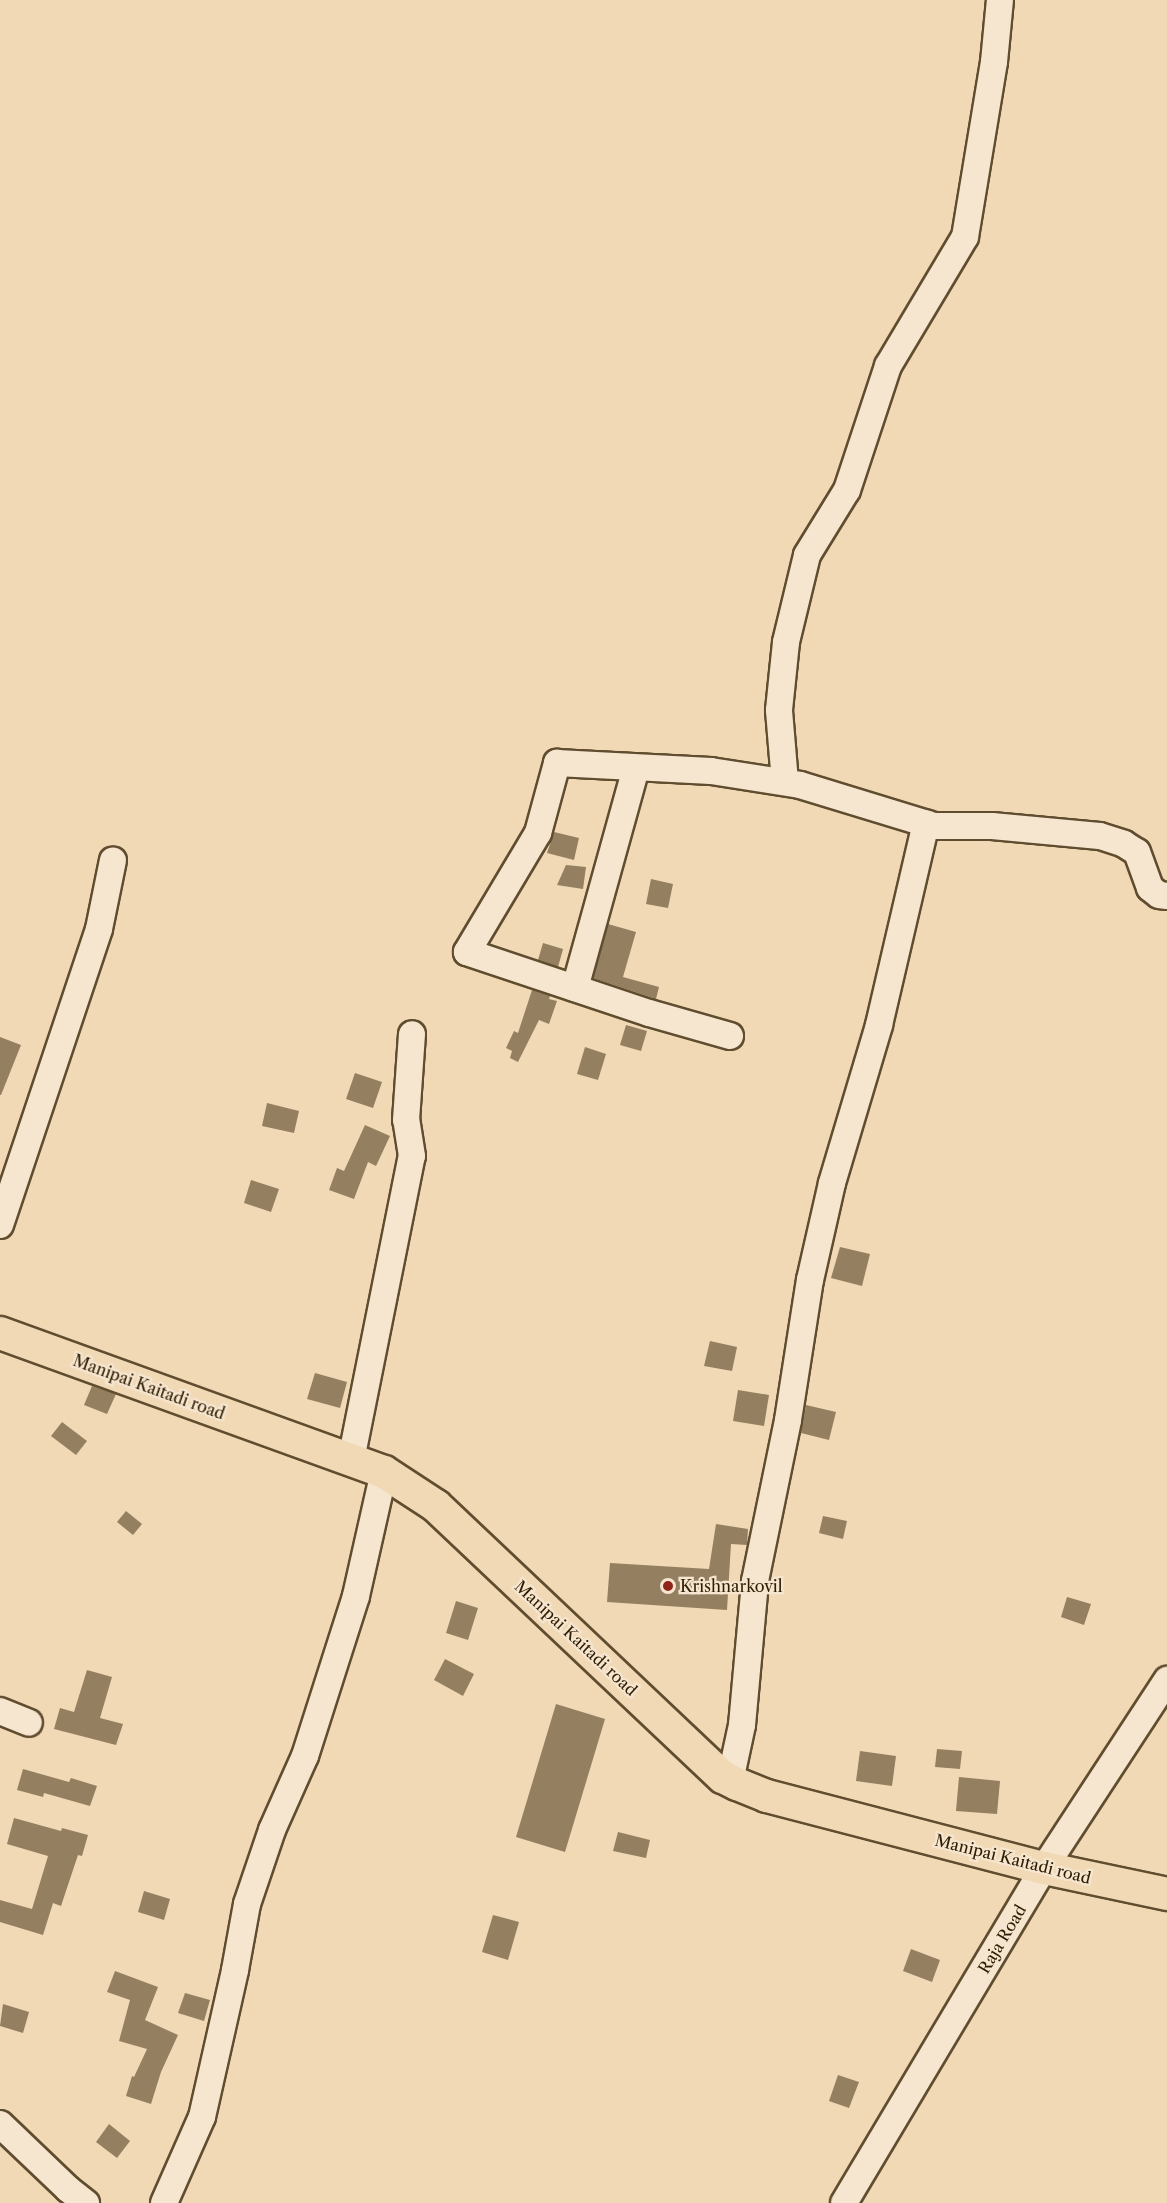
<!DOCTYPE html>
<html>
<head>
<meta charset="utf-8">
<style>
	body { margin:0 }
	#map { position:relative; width:1167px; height:2203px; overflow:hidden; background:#f1d9b6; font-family:"Libre Caslon Text",serif }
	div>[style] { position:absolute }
	.building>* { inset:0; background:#947f60 }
	.roads { filter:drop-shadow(2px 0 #604d2f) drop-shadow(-2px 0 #604d2f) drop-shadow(0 2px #604d2f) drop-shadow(0 -2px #604d2f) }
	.minor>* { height:26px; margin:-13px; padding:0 13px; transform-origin:13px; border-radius:13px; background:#f6e6d0 }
	.major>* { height:32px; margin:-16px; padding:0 16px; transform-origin:16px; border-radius:16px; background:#f1d9b6 }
	.dots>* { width:16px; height:16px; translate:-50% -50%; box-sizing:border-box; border:3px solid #f6e6d0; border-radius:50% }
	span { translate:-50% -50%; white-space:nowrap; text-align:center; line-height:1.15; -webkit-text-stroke:4.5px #f6e6d0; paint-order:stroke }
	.street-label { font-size:16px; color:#301e02 }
	.poi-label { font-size:16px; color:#301e02 }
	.left { translate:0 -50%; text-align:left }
</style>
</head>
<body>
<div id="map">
	<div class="building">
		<i style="clip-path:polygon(554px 832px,579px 838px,574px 860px,547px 853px)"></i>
		<i style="clip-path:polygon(566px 865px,586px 867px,583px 889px,557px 885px)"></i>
		<i style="clip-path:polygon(651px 879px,673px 884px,668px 908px,646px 904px)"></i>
		<i style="clip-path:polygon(608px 924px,636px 932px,623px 977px,659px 987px,656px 999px,593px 978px)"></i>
		<i style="clip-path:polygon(543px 943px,563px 949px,558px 967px,538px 960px)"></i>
		<i style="clip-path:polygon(532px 990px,550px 996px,549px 999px,557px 1001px,549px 1024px,539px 1020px,518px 1062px,510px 1058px,512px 1051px,506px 1048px,514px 1031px,518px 1033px)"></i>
		<i style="clip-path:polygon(626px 1025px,647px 1031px,641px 1051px,620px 1045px)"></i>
		<i style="clip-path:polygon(0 1037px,21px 1045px,1px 1095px,0 1095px)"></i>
		<i style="clip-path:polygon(585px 1047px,606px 1054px,598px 1080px,577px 1074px)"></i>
		<i style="clip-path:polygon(355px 1073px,382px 1082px,373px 1108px,346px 1099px)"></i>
		<i style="clip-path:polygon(267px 1103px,299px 1111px,294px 1133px,262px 1126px)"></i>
		<i style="clip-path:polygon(365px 1125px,390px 1136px,376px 1166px,368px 1162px,354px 1199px,329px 1190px,337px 1168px,344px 1171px)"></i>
		<i style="clip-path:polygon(251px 1180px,279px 1189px,271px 1212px,244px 1203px)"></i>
		<i style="clip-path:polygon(840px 1247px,870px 1254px,862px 1286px,831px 1278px)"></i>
		<i style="clip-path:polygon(710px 1341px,737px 1347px,732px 1371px,704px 1366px)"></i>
		<i style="clip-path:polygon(315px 1373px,347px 1382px,340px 1408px,307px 1399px)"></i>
		<i style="clip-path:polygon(92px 1386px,116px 1394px,107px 1414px,84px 1405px)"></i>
		<i style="clip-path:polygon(738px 1390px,769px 1395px,764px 1426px,733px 1421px)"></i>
		<i style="clip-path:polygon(806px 1405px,836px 1412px,829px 1440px,801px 1433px)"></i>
		<i style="clip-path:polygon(62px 1422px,87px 1441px,76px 1455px,51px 1436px)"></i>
		<i style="clip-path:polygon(126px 1511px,142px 1524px,133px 1535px,117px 1522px)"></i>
		<i style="clip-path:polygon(823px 1516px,847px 1521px,843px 1539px,819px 1533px)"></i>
		<i style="clip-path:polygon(716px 1524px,748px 1529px,747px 1545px,731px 1544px,727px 1610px,607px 1602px,610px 1563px,709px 1569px)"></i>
		<i style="clip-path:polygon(1067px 1597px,1091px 1604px,1084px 1625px,1061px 1617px)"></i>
		<i style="clip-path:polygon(456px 1601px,478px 1608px,468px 1640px,446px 1633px)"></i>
		<i style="clip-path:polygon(445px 1659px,474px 1674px,463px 1696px,434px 1680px)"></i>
		<i style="clip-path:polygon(87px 1670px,112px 1677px,100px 1718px,123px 1724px,116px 1745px,54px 1729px,60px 1708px,74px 1712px)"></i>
		<i style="clip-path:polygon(556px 1704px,605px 1719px,565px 1852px,516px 1837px)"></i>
		<i style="clip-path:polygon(937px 1749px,962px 1751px,960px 1769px,935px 1767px)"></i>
		<i style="clip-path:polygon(860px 1751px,896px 1756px,892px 1786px,856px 1781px)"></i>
		<i style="clip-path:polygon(23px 1769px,69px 1782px,71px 1778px,97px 1786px,90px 1806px,44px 1793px,43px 1797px,17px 1790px)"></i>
		<i style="clip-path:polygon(959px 1777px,1000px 1781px,997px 1814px,956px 1811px)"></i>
		<i style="clip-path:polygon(14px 1818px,61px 1831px,62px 1828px,88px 1835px,82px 1856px,78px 1855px,61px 1906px,53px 1903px,43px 1935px,0 1922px,0 1900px,32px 1909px,48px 1856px,7px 1844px)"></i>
		<i style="clip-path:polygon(618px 1832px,650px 1840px,646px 1858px,613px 1851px)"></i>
		<i style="clip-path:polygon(144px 1891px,170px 1899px,164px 1920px,138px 1912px)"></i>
		<i style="clip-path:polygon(493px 1915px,519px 1922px,508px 1960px,482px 1952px)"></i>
		<i style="clip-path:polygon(911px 1949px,940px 1960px,932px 1982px,903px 1971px)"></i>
		<i style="clip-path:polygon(115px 1971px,158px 1987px,145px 2020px,178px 2035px,161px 2072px,151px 2104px,126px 2096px,132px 2076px,134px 2077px,147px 2049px,119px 2041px,130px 2000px,107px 1992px)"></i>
		<i style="clip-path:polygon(185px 1993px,210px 2000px,204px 2021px,178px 2013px)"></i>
		<i style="clip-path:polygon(3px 2004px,29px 2012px,23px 2033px,0 2026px)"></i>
		<i style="clip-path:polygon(838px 2075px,859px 2082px,849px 2108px,829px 2101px)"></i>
		<i style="clip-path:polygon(109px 2124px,130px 2141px,117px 2158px,96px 2142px)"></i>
	</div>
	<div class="roads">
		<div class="minor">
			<i style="left:785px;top:782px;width:72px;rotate:-94.8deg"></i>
			<i style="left:779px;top:710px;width:68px;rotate:-84.1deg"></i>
			<i style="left:786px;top:642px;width:89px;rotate:-76.4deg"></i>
			<i style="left:807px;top:555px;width:76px;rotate:-58.4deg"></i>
			<i style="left:847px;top:490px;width:131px;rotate:-71.7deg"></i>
			<i style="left:888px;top:366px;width:150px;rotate:-59.2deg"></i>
			<i style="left:965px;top:237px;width:177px;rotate:-80.6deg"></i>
			<i style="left:994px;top:62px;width:62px;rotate:-84.5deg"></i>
			<i style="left:575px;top:988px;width:228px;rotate:-74.5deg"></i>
			<i style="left:730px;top:1036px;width:84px;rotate:-164.1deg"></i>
			<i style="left:649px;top:1013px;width:192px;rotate:-161.5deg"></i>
			<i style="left:467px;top:952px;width:139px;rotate:-59.2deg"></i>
			<i style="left:538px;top:833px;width:73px;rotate:-74.8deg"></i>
			<i style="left:557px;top:763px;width:154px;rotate:3deg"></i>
			<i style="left:711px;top:771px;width:90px;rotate:8.9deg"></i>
			<i style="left:800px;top:785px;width:140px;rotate:17deg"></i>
			<i style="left:934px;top:826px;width:58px"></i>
			<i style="left:992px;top:826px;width:108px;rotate:5.3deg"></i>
			<i style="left:1100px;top:836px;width:25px;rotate:18deg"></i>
			<i style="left:1124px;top:844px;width:15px;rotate:32deg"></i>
			<i style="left:1137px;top:852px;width:38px;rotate:70deg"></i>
			<i style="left:1150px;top:888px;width:11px;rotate:38deg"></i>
			<i style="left:1159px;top:895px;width:8px;rotate:7deg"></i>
			<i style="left:0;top:1225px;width:312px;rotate:-71.5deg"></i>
			<i style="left:99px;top:929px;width:70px;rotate:-78.5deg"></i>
			<i style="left:351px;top:1460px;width:310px;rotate:-78.7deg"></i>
			<i style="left:412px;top:1156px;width:36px;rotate:-99deg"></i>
			<i style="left:406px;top:1120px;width:86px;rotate:-86deg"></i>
			<i style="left:0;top:1711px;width:31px;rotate:22deg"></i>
			<i style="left:730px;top:1781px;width:57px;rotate:-77.9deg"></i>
			<i style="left:742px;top:1725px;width:145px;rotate:-84.8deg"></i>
			<i style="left:755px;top:1581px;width:164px;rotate:-78.4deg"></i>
			<i style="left:788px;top:1420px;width:142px;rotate:-81.1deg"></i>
			<i style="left:810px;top:1280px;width:99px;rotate:-77.2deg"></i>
			<i style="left:832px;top:1183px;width:165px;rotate:-73.4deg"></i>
			<i style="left:879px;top:1025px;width:207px;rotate:-76.9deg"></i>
			<i style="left:0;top:2124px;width:94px;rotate:43.7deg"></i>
			<i style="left:68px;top:2189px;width:23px;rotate:38deg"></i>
			<i style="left:164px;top:2203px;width:94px;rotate:-66.2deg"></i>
			<i style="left:202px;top:2117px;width:151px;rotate:-77.3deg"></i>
			<i style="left:235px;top:1970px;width:67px;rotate:-79.7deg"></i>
			<i style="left:247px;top:1904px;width:78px;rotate:-71.3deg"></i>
			<i style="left:272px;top:1830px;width:81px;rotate:-66deg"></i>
			<i style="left:305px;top:1756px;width:168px;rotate:-72.3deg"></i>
			<i style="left:356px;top:1596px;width:127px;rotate:-77.3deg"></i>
			<i style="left:844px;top:2203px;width:390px;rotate:-59.2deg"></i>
			<i style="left:1044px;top:1868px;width:225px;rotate:-56.8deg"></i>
		</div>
		<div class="major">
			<i style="left:0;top:1333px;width:408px;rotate:19.9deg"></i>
			<i style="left:384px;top:1472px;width:62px;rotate:33.2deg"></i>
			<i style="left:436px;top:1506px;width:395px;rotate:43.4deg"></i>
			<i style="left:723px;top:1777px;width:16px;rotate:27deg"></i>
			<i style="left:737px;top:1784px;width:32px;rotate:22deg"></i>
			<i style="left:767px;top:1796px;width:286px;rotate:14.6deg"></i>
			<i style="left:1044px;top:1868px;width:126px;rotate:11.9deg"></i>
		</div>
	</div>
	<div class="dots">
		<i style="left:668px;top:1586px;background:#8f2418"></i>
	</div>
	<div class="street-label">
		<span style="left:149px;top:1387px;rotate:20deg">Manipai Kaitadi road</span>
		<span style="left:576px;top:1638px;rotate:43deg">Manipai Kaitadi road</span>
		<span style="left:1013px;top:1859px;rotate:14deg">Manipai Kaitadi road</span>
		<span style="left:1002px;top:1939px;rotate:-59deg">Raja Road</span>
	</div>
	<div class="poi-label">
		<span class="left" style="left:680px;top:1586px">Krishnarkovil</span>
	</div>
</div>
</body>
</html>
